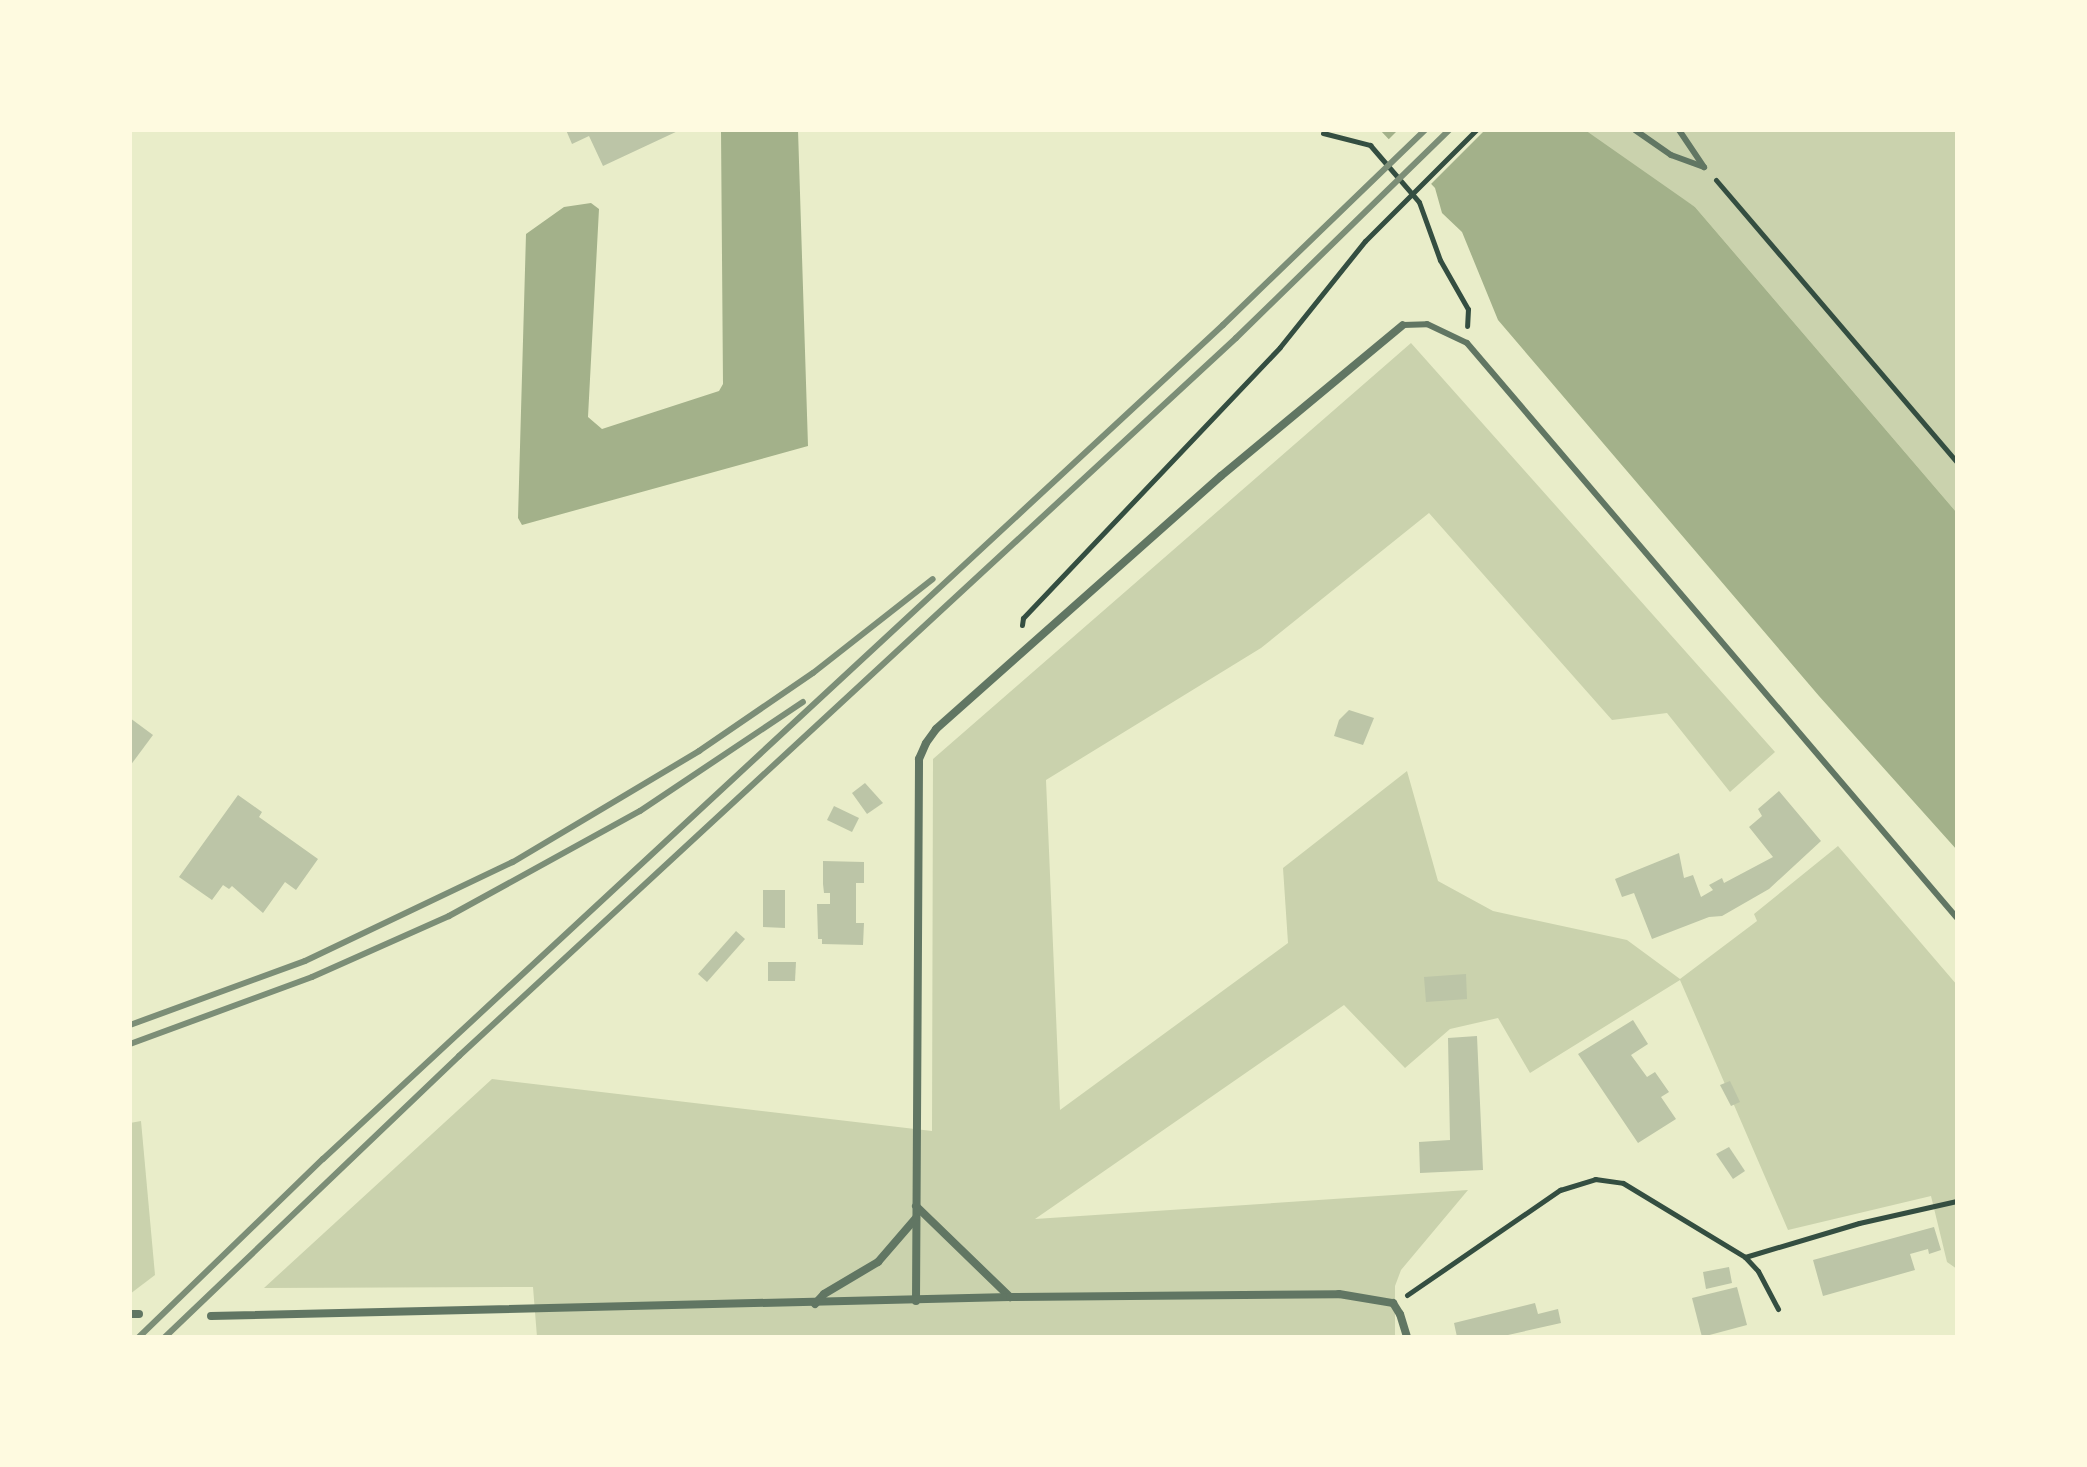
<!DOCTYPE html>
<html>
<head>
<meta charset="utf-8">
<style>
	body { margin:0 }
	#map { position:relative; width:2087px; height:1467px; overflow:hidden; background:#e9edc9; font-family:"Noto Sans",sans-serif }
	div>[style] { position:absolute }
	.green>* { inset:0; background:#cad2ad }
	.water>* { inset:0; background:#a3b18a }
	.pier>* { inset:0; background:#e9edc9 }
	.building>* { inset:0; background:#bcc5a7 }
	.path>* { height:5px; margin:-2.5px; padding:0 2.5px; transform-origin:2.5px; border-radius:2.5px; background:#344e41 }
	.service>* { height:6px; margin:-3px; padding:0 3px; transform-origin:3px; border-radius:3px; background:#617663 }
	.minor>* { height:8px; margin:-4px; padding:0 4px; transform-origin:4px; border-radius:4px; background:#617663 }
	.rail>* { height:6px; margin:-3px; padding:0 3px; transform-origin:3px; border-radius:3px; background:#7c8e77 }
	span { translate:-50% -50%; white-space:nowrap; text-align:center; line-height:1.15; -webkit-text-stroke:6px #fefae0; paint-order:stroke }
	.frame { position:absolute; inset:0; border:132px solid #fefae0; pointer-events:none }
</style>
</head>
<body>
<div id="map">
	<div class="green">
		<i style="clip-path:polygon(1573px 130px,1957px 130px,1957px 513px,1695px 207px)"></i>
		<i style="clip-path:polygon(1411px 343px,1775px 752px,1730px 792px,1667px 713px,1612px 720px,1429px 513px,1261px 648px,1046px 780px,1060px 1110px,1288px 943px,1283px 868px,1407px 771px,1438px 881px,1493px 911px,1627px 940px,1680px 979px,1757px 921px,1754px 914px,1838px 846px,1957px 985px,1957px 1269px,1947px 1262px,1931px 1196px,1788px 1230px,1680px 980px,1530px 1073px,1498px 1018px,1450px 1029px,1405px 1068px,1344px 1005px,1035px 1219px,1468px 1190px,1401px 1270px,1395px 1286px,1395px 1337px,537px 1337px,533px 1287px,264px 1288px,492px 1079px,932px 1131px,933px 759px)"></i>
		<i style="clip-path:polygon(141px 1121px,155px 1275px,130px 1294px,130px 1123px)"></i>
	</div>
	<div class="water">
		<i style="clip-path:polygon(721px 130px,798px 130px,808px 446px,522px 525px,518px 518px,526px 234px,564px 207px,591px 203px,599px 209px,588px 417px,602px 429px,719px 391px,723px 384px)"></i>
		<i style="clip-path:polygon(1380px 130px,1585px 130px,1695px 207px,1957px 513px,1957px 850px,1819px 696px,1498px 320px,1462px 232px,1442px 213px,1435px 188px)"></i>
	</div>
	<div class="pier">
		<i style="clip-path:polygon(1398px 130px,1485px 130px,1428px 187px,1386px 142px)"></i>
	</div>
	<div class="building">
		<i style="clip-path:polygon(566px 130px,680px 130px,603px 166px,589px 136px,572px 144px)"></i>
		<i style="clip-path:polygon(1349px 710px,1374px 718px,1363px 745px,1334px 736px,1339px 720px)"></i>
		<i style="clip-path:polygon(130px 718px,153px 735px,130px 766px)"></i>
		<i style="clip-path:polygon(865px 783px,883px 803px,867px 814px,852px 793px)"></i>
		<i style="clip-path:polygon(1779px 791px,1821px 841px,1769px 889px,1722px 916px,1709px 917px,1652px 939px,1634px 893px,1622px 897px,1615px 879px,1679px 853px,1684px 878px,1693px 875px,1701px 897px,1713px 890px,1709px 885px,1722px 878px,1724px 883px,1773px 857px,1749px 827px,1762px 816px,1758px 809px)"></i>
		<i style="clip-path:polygon(238px 795px,262px 812px,259px 817px,318px 859px,296px 890px,285px 882px,263px 913px,232px 886px,229px 889px,223px 885px,212px 900px,179px 877px)"></i>
		<i style="clip-path:polygon(834px 806px,859px 818px,852px 832px,827px 820px)"></i>
		<i style="clip-path:polygon(823px 861px,864px 862px,864px 883px,856px 883px,856px 923px,864px 923px,863px 945px,822px 944px,822px 939px,818px 939px,817px 904px,830px 904px,830px 893px,824px 893px,823px 884px)"></i>
		<i style="clip-path:polygon(763px 890px,785px 890px,785px 928px,763px 927px)"></i>
		<i style="clip-path:polygon(736px 931px,745px 939px,707px 982px,698px 974px)"></i>
		<i style="clip-path:polygon(768px 962px,796px 962px,795px 981px,768px 981px)"></i>
		<i style="clip-path:polygon(1466px 974px,1467px 999px,1426px 1002px,1424px 977px)"></i>
		<i style="clip-path:polygon(1633px 1020px,1648px 1044px,1631px 1055px,1647px 1077px,1655px 1072px,1669px 1092px,1661px 1097px,1676px 1119px,1638px 1143px,1578px 1054px)"></i>
		<i style="clip-path:polygon(1477px 1036px,1483px 1170px,1420px 1173px,1419px 1142px,1450px 1140px,1448px 1038px)"></i>
		<i style="clip-path:polygon(1730px 1081px,1740px 1102px,1731px 1106px,1720px 1085px)"></i>
		<i style="clip-path:polygon(1729px 1147px,1745px 1171px,1733px 1179px,1716px 1154px)"></i>
		<i style="clip-path:polygon(1934px 1227px,1941px 1250px,1929px 1254px,1928px 1249px,1910px 1254px,1915px 1270px,1823px 1296px,1813px 1260px)"></i>
		<i style="clip-path:polygon(1729px 1267px,1732px 1283px,1706px 1289px,1703px 1272px)"></i>
		<i style="clip-path:polygon(1737px 1287px,1747px 1325px,1702px 1337px,1692px 1298px)"></i>
		<i style="clip-path:polygon(1535px 1303px,1538px 1314px,1558px 1309px,1561px 1323px,1499px 1337px,1457px 1337px,1454px 1323px)"></i>
	</div>
	<div class="path">
		<i style="left:1323px;top:133px;width:49px;rotate:14.3deg"></i>
		<i style="left:1370px;top:145px;width:75px;rotate:49.3deg"></i>
		<i style="left:1419px;top:202px;width:62px;rotate:70.1deg"></i>
		<i style="left:1440px;top:260px;width:56px;rotate:60.3deg"></i>
		<i style="left:1468px;top:309px;width:17px;rotate:93deg"></i>
		<i style="left:1716px;top:180px;width:371px;rotate:49.5deg"></i>
		<i style="left:1022px;top:625px;width:7px;rotate:-82deg"></i>
		<i style="left:1023px;top:618px;width:373px;rotate:-46.5deg"></i>
		<i style="left:1280px;top:347px;width:136px;rotate:-51.3deg"></i>
		<i style="left:1365px;top:241px;width:157px;rotate:-45deg"></i>
		<i style="left:1745px;top:1257px;width:119px;rotate:-16.6deg"></i>
		<i style="left:1859px;top:1223px;width:100px;rotate:-12.7deg"></i>
		<i style="left:1407px;top:1295px;width:186px;rotate:-34.5deg"></i>
		<i style="left:1560px;top:1190px;width:37px;rotate:-17deg"></i>
		<i style="left:1595px;top:1179px;width:28px;rotate:8deg"></i>
		<i style="left:1623px;top:1183px;width:143px;rotate:31.2deg"></i>
		<i style="left:1745px;top:1257px;width:19px;rotate:47deg"></i>
		<i style="left:1758px;top:1271px;width:43px;rotate:62.2deg"></i>
	</div>
	<div class="service">
		<i style="left:1635px;top:130px;width:44px;rotate:34.8deg"></i>
		<i style="left:1671px;top:155px;width:35px;rotate:20deg"></i>
		<i style="left:1679px;top:130px;width:45px;rotate:56deg"></i>
		<i style="left:1403px;top:325px;width:24px;rotate:-2deg"></i>
		<i style="left:1427px;top:324px;width:44px;rotate:25.4deg"></i>
		<i style="left:1467px;top:343px;width:755px;rotate:49.56deg"></i>
	</div>
	<div class="minor">
		<i style="left:916px;top:1206px;width:131px;rotate:44.1deg"></i>
		<i style="left:916px;top:1301px;width:542px;rotate:-89.68deg"></i>
		<i style="left:919px;top:759px;width:17px;rotate:-66deg"></i>
		<i style="left:926px;top:743px;width:17px;rotate:-54deg"></i>
		<i style="left:936px;top:729px;width:381px;rotate:-41.6deg"></i>
		<i style="left:1221px;top:476px;width:236px;rotate:-39.7deg"></i>
		<i style="left:815px;top:1304px;width:13px;rotate:-48deg"></i>
		<i style="left:824px;top:1294px;width:63px;rotate:-30.7deg"></i>
		<i style="left:878px;top:1262px;width:58px;rotate:-49.2deg"></i>
		<i style="left:130px;top:1314px;width:9px"></i>
		<i style="left:211px;top:1316px;width:799px;rotate:-1.36deg"></i>
		<i style="left:1010px;top:1297px;width:329px;rotate:-0.5deg"></i>
		<i style="left:1339px;top:1294px;width:55px;rotate:9.5deg"></i>
		<i style="left:1393px;top:1303px;width:13px;rotate:58deg"></i>
		<i style="left:1400px;top:1314px;width:24px;rotate:73deg"></i>
	</div>
	<div class="rail">
		<i style="left:130px;top:1025px;width:186px;rotate:-20.1deg"></i>
		<i style="left:305px;top:961px;width:230px;rotate:-25.5deg"></i>
		<i style="left:513px;top:862px;width:217px;rotate:-30.8deg"></i>
		<i style="left:699px;top:751px;width:138px;rotate:-34.4deg"></i>
		<i style="left:813px;top:673px;width:152px;rotate:-38.1deg"></i>
		<i style="left:130px;top:1044px;width:194px;rotate:-20.2deg"></i>
		<i style="left:312px;top:977px;width:150px;rotate:-24deg"></i>
		<i style="left:449px;top:916px;width:218px;rotate:-28.8deg"></i>
		<i style="left:640px;top:811px;width:196px;rotate:-33.8deg"></i>
		<i style="left:139px;top:1337px;width:256px;rotate:-44.1deg"></i>
		<i style="left:323px;top:1159px;width:1227px;rotate:-42.82deg"></i>
		<i style="left:1223px;top:325px;width:281px;rotate:-44deg"></i>
		<i style="left:165px;top:1337px;width:407px;rotate:-43.7deg"></i>
		<i style="left:459px;top:1056px;width:1058px;rotate:-42.74deg"></i>
		<i style="left:1236px;top:338px;width:298px;rotate:-44.3deg"></i>
	</div>
	<div class="frame"></div>
</div>
</body>
</html>
